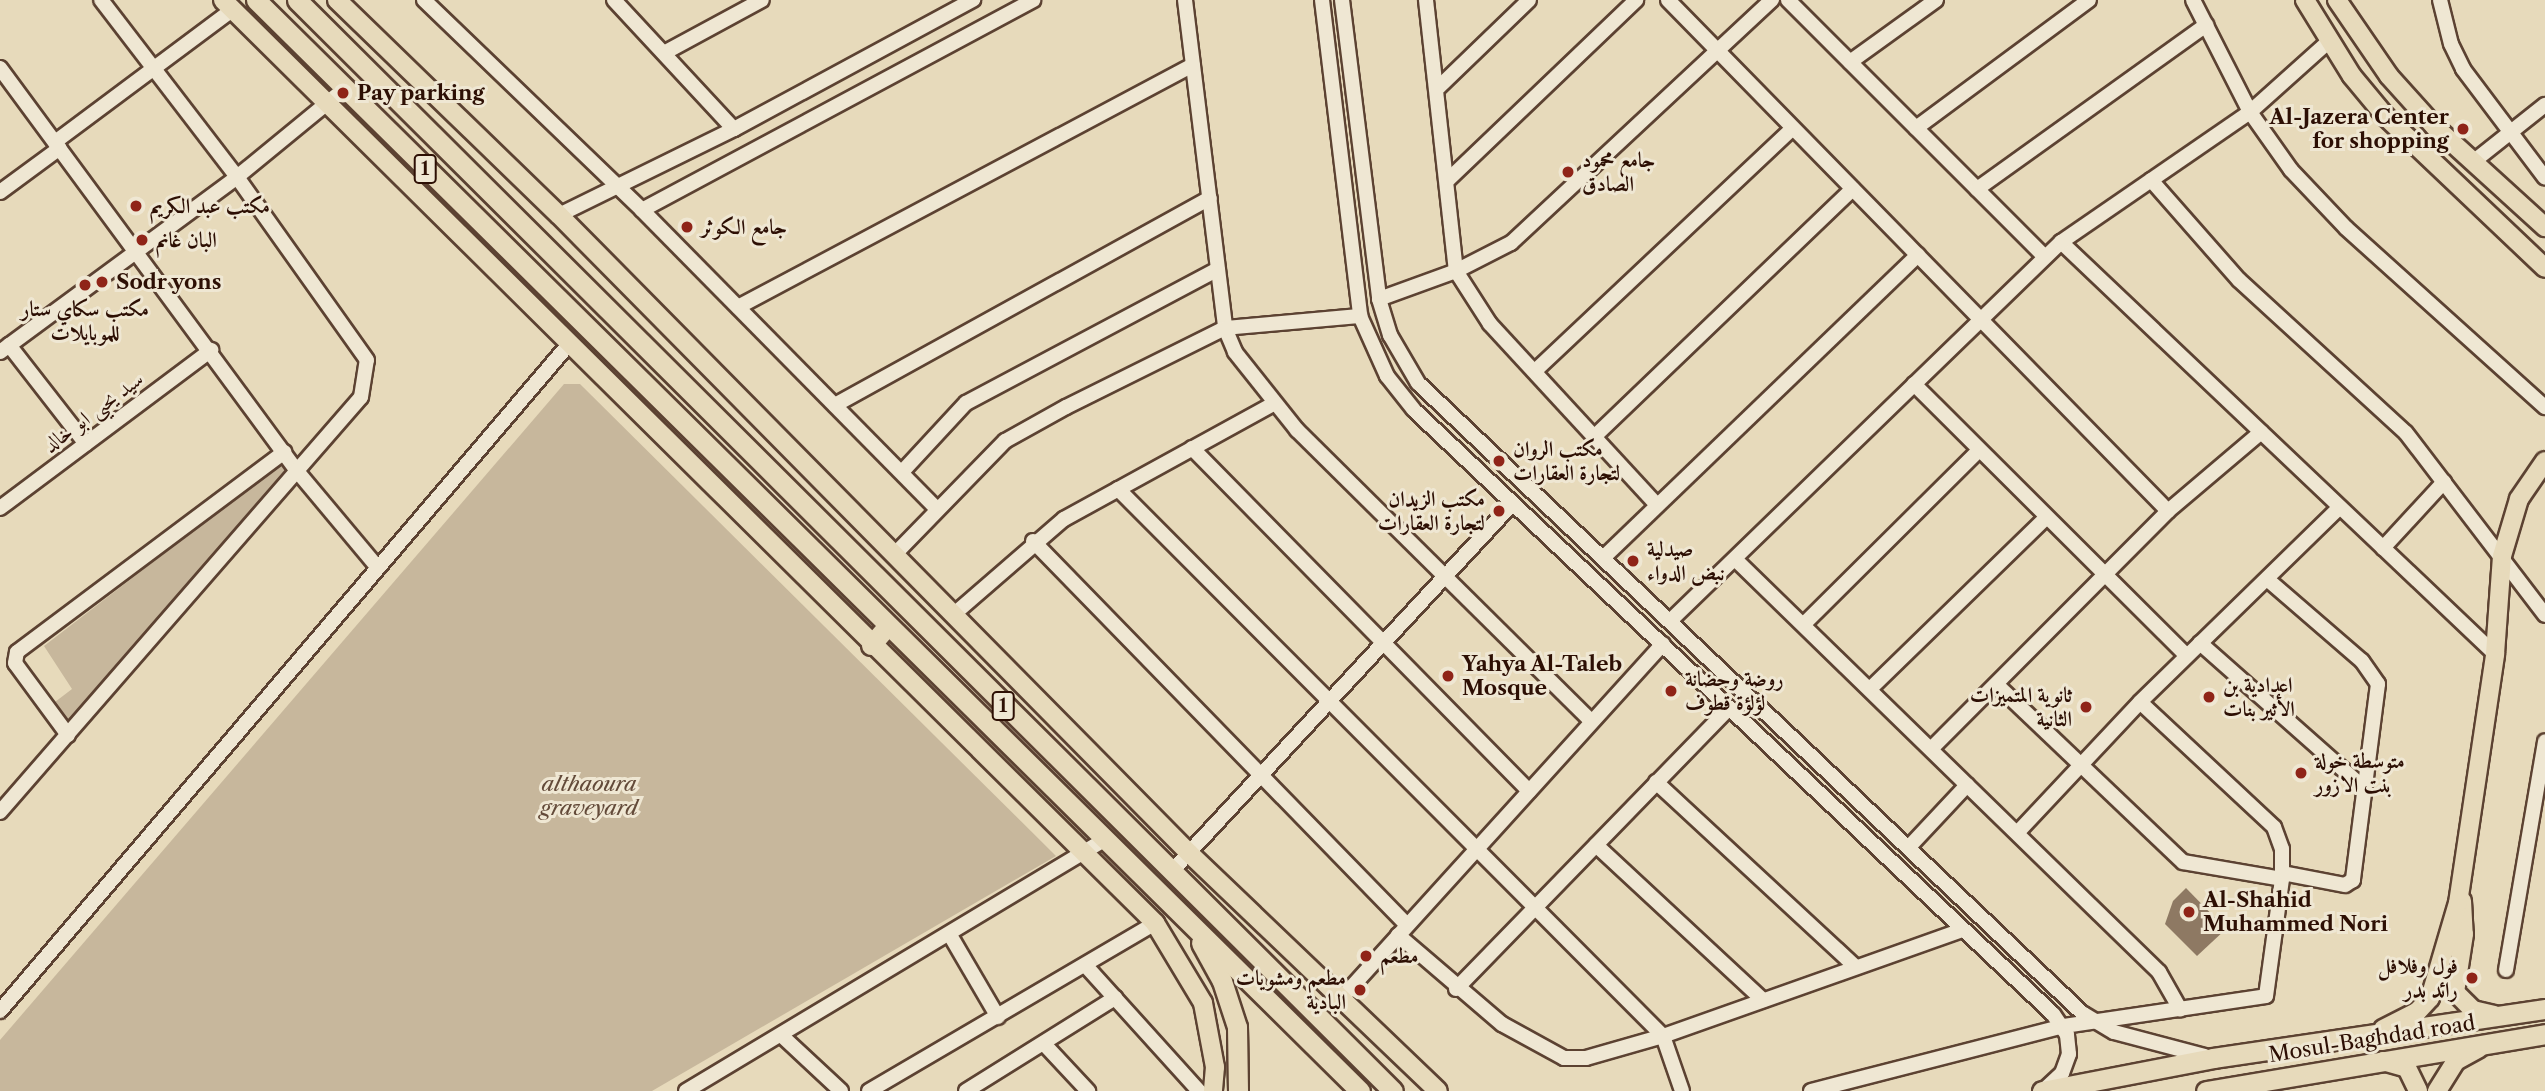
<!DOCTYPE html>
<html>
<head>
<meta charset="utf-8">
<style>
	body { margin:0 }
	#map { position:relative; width:2545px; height:1091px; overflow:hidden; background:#e7dabb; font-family:"Libre Caslon Text",Amiri,serif }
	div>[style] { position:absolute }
	.green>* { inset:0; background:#c7b79c }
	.building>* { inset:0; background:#8e7963 }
	.roads { filter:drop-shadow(2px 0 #5c4232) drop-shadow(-2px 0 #5c4232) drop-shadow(0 2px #5c4232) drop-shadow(0 -2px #5c4232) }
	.minor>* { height:14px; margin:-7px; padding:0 7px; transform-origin:7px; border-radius:7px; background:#efe7d3 }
	.major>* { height:18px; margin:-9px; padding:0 9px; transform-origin:9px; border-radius:9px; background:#e7dabb }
	.highway>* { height:19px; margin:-9.5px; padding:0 9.5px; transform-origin:9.5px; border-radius:9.5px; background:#e7dabb }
	.dots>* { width:19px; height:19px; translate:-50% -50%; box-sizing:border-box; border:4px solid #efe7d3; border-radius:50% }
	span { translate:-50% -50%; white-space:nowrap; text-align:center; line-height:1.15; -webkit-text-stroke:6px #efe7d3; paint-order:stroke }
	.shield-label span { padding:2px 5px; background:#efe7d3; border:2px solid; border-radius:5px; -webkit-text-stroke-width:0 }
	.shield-label { font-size:19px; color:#2d0f04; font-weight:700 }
	.poi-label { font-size:21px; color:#2d0f04; font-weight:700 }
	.left { translate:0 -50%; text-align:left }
	.right { translate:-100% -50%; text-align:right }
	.street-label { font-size:21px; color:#2d0f04 }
	.park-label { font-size:21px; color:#634a39; font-style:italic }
</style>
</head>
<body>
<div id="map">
	<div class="green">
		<i style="clip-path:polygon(564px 384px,580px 384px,1056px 856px,652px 1091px,0 1091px,0 1040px)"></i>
		<i style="clip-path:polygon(279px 465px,286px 469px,68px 720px,55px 702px,72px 689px,44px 646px)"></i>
	</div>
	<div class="building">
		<i style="clip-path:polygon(2186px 888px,2226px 929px,2197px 956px,2165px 924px,2173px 901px)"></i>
	</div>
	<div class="roads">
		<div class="minor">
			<i style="left:424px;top:0;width:303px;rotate:43.9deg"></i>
			<i style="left:642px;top:210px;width:417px;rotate:45.4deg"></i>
			<i style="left:614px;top:0;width:176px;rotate:47.1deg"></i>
			<i style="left:1185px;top:0;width:330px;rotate:83deg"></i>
			<i style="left:1225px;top:328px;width:26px;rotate:67deg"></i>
			<i style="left:1235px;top:352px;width:100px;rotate:51.5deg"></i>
			<i style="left:1297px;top:430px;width:414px;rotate:44.7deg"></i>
			<i style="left:1322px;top:0;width:318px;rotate:83.1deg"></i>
			<i style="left:1360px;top:316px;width:66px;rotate:65.8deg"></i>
			<i style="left:1387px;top:376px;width:43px;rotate:51.5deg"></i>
			<i style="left:1414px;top:410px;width:879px;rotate:43.39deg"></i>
			<i style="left:2053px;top:1014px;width:25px;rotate:56deg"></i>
			<i style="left:2067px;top:1035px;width:19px;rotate:84deg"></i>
			<i style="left:2069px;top:1054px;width:20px;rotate:110deg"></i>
			<i style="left:2062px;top:1073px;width:22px;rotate:137deg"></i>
			<i style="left:1342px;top:0;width:301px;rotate:82.9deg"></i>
			<i style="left:1379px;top:299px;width:38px;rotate:73deg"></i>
			<i style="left:1390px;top:335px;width:56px;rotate:59.7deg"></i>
			<i style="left:1418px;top:383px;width:915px;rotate:43.49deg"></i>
			<i style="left:2082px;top:1013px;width:37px;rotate:31deg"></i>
			<i style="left:2114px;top:1032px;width:94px;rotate:14.8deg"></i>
			<i style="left:1426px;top:0;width:273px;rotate:83.7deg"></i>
			<i style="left:1456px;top:271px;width:63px;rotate:57.3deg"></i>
			<i style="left:1490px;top:324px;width:245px;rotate:47.3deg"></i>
			<i style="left:1668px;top:0;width:715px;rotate:45.62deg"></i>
			<i style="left:1788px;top:0;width:363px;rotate:45deg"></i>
			<i style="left:2193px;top:0;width:126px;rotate:63deg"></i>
			<i style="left:2250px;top:112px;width:71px;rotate:54.7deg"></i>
			<i style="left:2291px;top:170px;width:80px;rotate:46.5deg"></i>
			<i style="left:2346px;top:228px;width:268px;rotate:42deg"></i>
			<i style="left:2440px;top:0;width:45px;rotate:76deg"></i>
			<i style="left:2451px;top:44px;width:28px;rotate:64deg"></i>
			<i style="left:2463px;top:69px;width:136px;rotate:53deg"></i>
			<i style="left:664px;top:53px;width:111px;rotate:-28.4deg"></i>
			<i style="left:1850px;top:62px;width:106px;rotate:-35.8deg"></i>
			<i style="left:0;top:68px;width:501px;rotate:53.61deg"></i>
			<i style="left:297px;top:471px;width:126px;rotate:50.1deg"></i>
			<i style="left:1439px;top:87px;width:125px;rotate:-44deg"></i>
			<i style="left:1916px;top:128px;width:215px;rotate:-36.5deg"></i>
			<i style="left:55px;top:142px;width:221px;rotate:-36.7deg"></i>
			<i style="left:2473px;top:162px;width:92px;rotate:-38.4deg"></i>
			<i style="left:1449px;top:179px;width:259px;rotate:-43.7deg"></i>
			<i style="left:2151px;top:180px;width:133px;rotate:48.7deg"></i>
			<i style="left:2239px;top:280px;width:226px;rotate:42.5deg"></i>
			<i style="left:2406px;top:433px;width:229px;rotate:52.6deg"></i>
			<i style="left:1977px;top:189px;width:282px;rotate:-35.6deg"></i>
			<i style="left:0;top:192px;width:74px;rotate:-36.3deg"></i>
			<i style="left:642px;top:210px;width:444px;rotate:-28.2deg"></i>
			<i style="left:559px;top:215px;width:195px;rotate:-26.2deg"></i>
			<i style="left:734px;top:129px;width:272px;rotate:-28.4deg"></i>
			<i style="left:2061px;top:242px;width:598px;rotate:43.51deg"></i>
			<i style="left:1379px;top:299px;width:82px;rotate:-20deg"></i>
			<i style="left:1456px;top:271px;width:62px;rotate:-27deg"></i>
			<i style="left:1511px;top:243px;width:357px;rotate:-43deg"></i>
			<i style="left:738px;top:307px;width:515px;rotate:-28.01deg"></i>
			<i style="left:9px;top:345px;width:125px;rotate:52.1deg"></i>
			<i style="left:0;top:352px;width:295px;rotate:-36.4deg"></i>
			<i style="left:237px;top:177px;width:137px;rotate:-39.4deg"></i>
			<i style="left:1535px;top:371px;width:354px;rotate:-43.3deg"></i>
			<i style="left:1914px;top:384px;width:385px;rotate:44.9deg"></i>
			<i style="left:835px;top:405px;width:428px;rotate:-28.9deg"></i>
			<i style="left:1595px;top:436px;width:357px;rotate:-43.8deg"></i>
			<i style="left:1192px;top:448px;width:481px;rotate:45.5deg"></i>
			<i style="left:902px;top:472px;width:94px;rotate:-47.2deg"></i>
			<i style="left:966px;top:403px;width:285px;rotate:-28deg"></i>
			<i style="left:1118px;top:489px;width:772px;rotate:45.1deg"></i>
			<i style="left:1663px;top:1036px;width:58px;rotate:70.9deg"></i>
			<i style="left:0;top:508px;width:264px;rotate:-36.8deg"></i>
			<i style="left:1033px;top:541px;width:536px;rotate:45.76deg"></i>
			<i style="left:2383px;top:548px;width:90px;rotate:-47.3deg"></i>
			<i style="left:894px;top:555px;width:159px;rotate:-45.8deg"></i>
			<i style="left:1005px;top:441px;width:70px;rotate:-29.1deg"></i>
			<i style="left:1066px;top:407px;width:178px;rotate:-26.4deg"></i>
			<i style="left:1225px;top:328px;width:136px;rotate:-5.1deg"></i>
			<i style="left:1603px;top:558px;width:437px;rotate:-43.9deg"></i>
			<i style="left:1735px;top:559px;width:592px;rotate:44.25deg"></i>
			<i style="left:2159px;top:972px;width:43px;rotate:60.4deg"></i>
			<i style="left:2267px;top:579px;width:125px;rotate:40.8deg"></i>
			<i style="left:2362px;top:661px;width:28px;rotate:55deg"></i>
			<i style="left:2378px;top:684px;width:198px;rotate:97.3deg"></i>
			<i style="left:2353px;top:880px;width:9px;rotate:148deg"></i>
			<i style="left:2345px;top:885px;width:64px;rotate:-169.2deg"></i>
			<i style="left:953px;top:615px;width:147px;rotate:-40.9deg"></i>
			<i style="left:1064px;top:519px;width:239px;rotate:-28.8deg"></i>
			<i style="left:1670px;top:621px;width:545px;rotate:-44.11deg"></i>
			<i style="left:2061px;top:242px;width:229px;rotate:-34.5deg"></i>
			<i style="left:2250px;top:112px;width:106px;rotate:-41.9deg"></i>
			<i style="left:1805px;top:623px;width:245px;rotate:-44.8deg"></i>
			<i style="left:2200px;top:643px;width:220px;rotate:41.5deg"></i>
			<i style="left:1998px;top:686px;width:255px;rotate:43.6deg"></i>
			<i style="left:2183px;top:862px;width:100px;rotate:9.7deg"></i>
			<i style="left:1872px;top:687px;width:243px;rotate:-44.2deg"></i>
			<i style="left:68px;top:735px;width:89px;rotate:-126.4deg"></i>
			<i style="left:15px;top:663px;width:11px;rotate:-80deg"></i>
			<i style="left:17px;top:652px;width:334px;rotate:-36.8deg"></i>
			<i style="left:1932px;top:748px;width:334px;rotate:-45.1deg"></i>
			<i style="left:2168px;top:511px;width:122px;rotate:-40.3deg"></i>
			<i style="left:1656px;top:782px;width:272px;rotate:42.8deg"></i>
			<i style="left:0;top:812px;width:550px;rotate:-48.98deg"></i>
			<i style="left:361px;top:397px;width:37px;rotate:-81deg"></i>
			<i style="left:367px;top:360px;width:224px;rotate:-125.4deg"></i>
			<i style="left:237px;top:177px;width:223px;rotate:-127.5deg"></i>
			<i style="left:2018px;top:832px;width:178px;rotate:-46.8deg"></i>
			<i style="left:2140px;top:702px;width:279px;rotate:-44.3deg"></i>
			<i style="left:1596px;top:845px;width:228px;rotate:42.9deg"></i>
			<i style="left:1909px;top:847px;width:85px;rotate:-46.9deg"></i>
			<i style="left:1171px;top:872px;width:503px;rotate:-47.17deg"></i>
			<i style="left:950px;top:935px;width:95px;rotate:59.7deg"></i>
			<i style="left:1398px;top:935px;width:137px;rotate:40.6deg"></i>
			<i style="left:1502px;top:1024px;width:71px;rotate:28.7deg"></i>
			<i style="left:1564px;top:1058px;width:22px"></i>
			<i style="left:1586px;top:1058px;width:80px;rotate:-15.9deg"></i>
			<i style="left:1663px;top:1036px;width:317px;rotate:-19.5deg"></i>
			<i style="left:1086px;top:966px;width:169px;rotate:47.9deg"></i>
			<i style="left:2506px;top:970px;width:232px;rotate:-80.3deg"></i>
			<i style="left:1456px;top:989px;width:392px;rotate:-45.8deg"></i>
			<i style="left:1339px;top:1001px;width:482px;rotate:-47.8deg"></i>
			<i style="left:0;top:1011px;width:877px;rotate:-49.53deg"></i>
			<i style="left:781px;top:1035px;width:82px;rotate:43deg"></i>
			<i style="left:1046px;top:1046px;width:62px;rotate:47deg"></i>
			<i style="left:686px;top:1091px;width:490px;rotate:-31deg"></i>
			<i style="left:869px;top:1091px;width:332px;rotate:-30.4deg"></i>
			<i style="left:966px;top:1091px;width:176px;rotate:-32deg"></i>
			<i style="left:1811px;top:1091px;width:261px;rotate:-14.4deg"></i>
			<i style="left:2064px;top:1026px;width:204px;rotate:-8.4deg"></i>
			<i style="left:2266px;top:996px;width:118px;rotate:-82.2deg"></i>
			<i style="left:2282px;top:879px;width:30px;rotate:-90deg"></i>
			<i style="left:2282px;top:849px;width:23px;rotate:-110deg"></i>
			<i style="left:2274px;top:827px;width:183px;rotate:-137deg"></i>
		</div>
		<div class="major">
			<i style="left:223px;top:0;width:1312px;rotate:44.72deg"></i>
			<i style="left:1155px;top:923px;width:93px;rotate:59deg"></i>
			<i style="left:1203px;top:1003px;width:65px;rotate:79.4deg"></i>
			<i style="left:1215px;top:1067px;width:24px;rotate:95deg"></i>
			<i style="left:337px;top:0;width:309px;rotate:44.1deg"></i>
			<i style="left:559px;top:215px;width:897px;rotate:45.36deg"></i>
			<i style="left:1189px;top:853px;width:344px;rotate:43.7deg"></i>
			<i style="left:2305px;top:0;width:89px;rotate:58.3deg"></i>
			<i style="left:2352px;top:76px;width:53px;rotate:50.3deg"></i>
			<i style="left:2386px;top:117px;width:219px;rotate:43.5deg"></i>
			<i style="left:2337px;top:0;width:92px;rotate:55.6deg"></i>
			<i style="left:2389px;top:76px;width:69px;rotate:48deg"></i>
			<i style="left:2435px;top:127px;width:149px;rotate:42.3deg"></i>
			<i style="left:2462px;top:901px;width:33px;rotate:87deg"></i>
			<i style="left:2464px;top:934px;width:59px;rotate:98.8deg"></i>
			<i style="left:2455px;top:992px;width:25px;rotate:45deg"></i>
			<i style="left:2473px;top:1010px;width:22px;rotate:13deg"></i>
			<i style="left:2383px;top:1029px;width:38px;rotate:-27deg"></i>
			<i style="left:2417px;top:1012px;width:19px;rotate:-47deg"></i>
			<i style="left:2430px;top:998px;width:99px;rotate:-73.6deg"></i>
			<i style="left:2458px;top:903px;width:252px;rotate:-81.5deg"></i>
			<i style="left:2495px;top:654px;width:98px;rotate:-85.9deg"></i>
			<i style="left:2502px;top:556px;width:59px;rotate:-73.4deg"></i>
			<i style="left:2519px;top:499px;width:46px;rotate:-55.6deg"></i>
			<i style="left:2383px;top:1061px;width:25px;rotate:16deg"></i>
			<i style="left:2407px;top:1068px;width:25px;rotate:64deg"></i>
			<i style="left:2437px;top:1091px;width:36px;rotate:-58deg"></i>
			<i style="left:2456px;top:1061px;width:26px;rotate:-29deg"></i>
		</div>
		<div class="highway">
			<i style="left:256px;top:0;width:1552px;rotate:44.66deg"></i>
			<i style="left:297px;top:0;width:1546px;rotate:44.87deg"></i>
			<i style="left:871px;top:645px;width:23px;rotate:-49deg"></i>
			<i style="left:1201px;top:943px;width:43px;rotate:61.1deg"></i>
			<i style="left:1222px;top:981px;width:48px;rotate:71.9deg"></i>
			<i style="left:1237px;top:1027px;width:64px;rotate:89.1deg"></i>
			<i style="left:2042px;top:1091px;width:174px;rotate:-10.9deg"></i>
			<i style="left:2213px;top:1058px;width:336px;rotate:-8.4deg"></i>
			<i style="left:2206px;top:1091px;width:344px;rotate:-9.5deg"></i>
		</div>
	</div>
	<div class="dots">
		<i style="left:343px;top:93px;background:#8f2418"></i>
		<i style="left:2463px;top:129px;background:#8f2418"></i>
		<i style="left:1568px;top:172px;background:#8f2418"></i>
		<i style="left:136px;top:206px;background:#8f2418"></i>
		<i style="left:687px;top:227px;background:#8f2418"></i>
		<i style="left:142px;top:240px;background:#8f2418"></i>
		<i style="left:102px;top:282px;background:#8f2418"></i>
		<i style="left:85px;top:285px;background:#8f2418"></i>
		<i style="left:1499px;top:461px;background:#8f2418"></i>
		<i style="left:1499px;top:511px;background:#8f2418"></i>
		<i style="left:1633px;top:561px;background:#8f2418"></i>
		<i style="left:1448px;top:676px;background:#8f2418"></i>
		<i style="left:1671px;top:691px;background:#8f2418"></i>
		<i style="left:2209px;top:697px;background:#8f2418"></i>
		<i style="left:2086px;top:707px;background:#8f2418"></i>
		<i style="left:2301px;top:773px;background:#8f2418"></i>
		<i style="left:2189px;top:912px;background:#8f2418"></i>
		<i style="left:1366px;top:956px;background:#8f2418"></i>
		<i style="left:2472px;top:978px;background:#8f2418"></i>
		<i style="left:1360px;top:990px;background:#8f2418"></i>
	</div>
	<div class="shield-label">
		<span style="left:425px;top:169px">1</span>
		<span style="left:1003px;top:706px">1</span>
	</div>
	<div class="poi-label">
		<span class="left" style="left:357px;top:93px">Pay parking</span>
		<span class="right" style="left:2449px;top:129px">Al-Jazera Center<br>for shopping</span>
		<span class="left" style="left:1582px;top:172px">جامع محمود<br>الصادق</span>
		<span class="left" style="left:150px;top:206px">مكتب عبد الكريم</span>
		<span class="left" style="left:701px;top:227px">جامع الكوثر</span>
		<span class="left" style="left:156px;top:240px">البان غانم</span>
		<span class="left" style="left:116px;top:282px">Sodr yons</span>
		<span style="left:85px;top:321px">مكتب سكاي ستار<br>للموبايلات</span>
		<span class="left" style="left:1513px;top:461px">مكتب الروان<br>لتجارة العقارات</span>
		<span class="right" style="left:1485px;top:511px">مكتب الزيدان<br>لتجارة العقارات</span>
		<span class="left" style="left:1647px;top:561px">صيدلية<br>نبض الدواء</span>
		<span class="left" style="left:1462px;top:676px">Yahya Al-Taleb<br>Mosque</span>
		<span class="left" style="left:1685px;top:691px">روضة وحضانة<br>لؤلؤة قطوف</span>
		<span class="left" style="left:2223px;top:697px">اعدادية بن<br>الأثير بنات</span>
		<span class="right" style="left:2072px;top:707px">ثانوية المتميزات<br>الثانية</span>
		<span class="left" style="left:2315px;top:773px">متوسطة خولة<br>بنت الازور</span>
		<span class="left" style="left:2203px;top:912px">Al-Shahid<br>Muhammed Nori</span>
		<span class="left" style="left:1380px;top:956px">مطعم</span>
		<span class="right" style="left:2458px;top:978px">فول وفلافل<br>رائد بدر</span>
		<span class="right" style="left:1346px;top:990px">مطعم ومشويات<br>البادية</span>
	</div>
	<div class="street-label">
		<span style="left:93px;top:412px;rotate:-37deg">سيد يحيى ابو خالد</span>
		<span style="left:2372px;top:1039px;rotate:-9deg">Mosul-Baghdad road</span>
	</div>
	<div class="park-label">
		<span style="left:589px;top:796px">althaoura<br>graveyard</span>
	</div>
</div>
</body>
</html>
